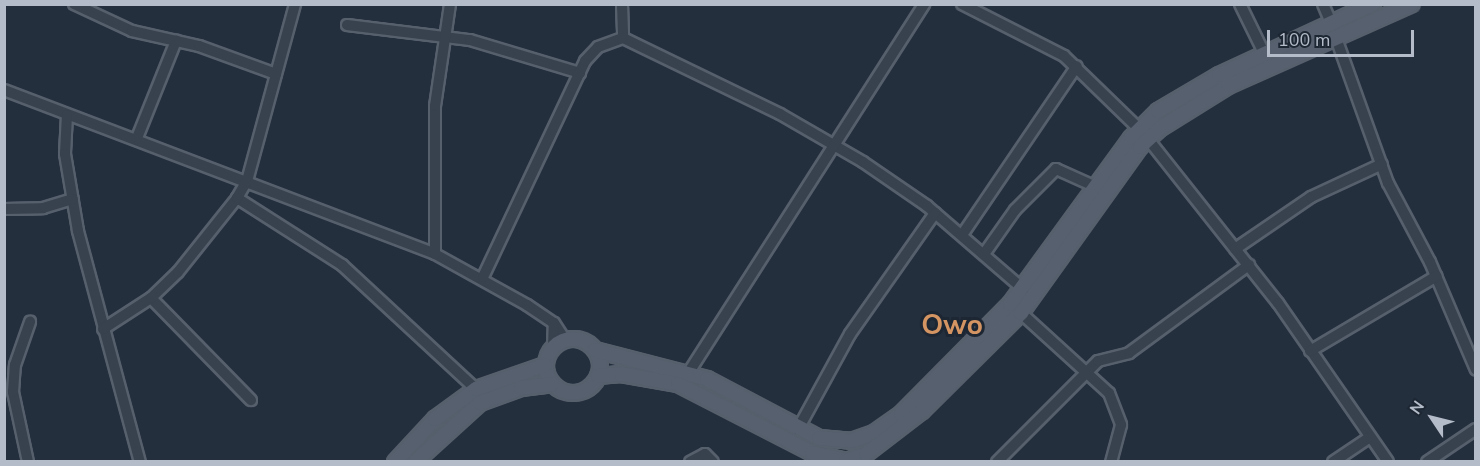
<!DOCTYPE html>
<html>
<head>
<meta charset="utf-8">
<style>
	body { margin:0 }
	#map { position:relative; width:1480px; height:466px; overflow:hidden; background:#242f3e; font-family:"Nunito Sans",sans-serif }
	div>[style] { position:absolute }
	.roads { filter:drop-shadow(2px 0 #565f6c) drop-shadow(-2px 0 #565f6c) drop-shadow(0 2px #565f6c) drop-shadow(0 -2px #565f6c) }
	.minor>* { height:10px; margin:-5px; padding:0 5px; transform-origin:5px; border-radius:5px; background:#38414e }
	.major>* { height:14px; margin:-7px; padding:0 7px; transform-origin:7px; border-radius:7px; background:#56606e }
	.major>.ring { margin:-7px; padding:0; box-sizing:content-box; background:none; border:14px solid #56606e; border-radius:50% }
	span { translate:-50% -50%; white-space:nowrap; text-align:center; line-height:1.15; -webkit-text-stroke:6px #1d2633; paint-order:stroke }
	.town-label { font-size:28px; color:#d59563; font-weight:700 }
	.frame { position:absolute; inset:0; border:6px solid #b4bcc9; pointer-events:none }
	.north { position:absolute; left:1402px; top:388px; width:60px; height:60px; -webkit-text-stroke:4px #1d2633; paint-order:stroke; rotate:305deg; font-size:16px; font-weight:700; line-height:24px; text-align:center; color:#b4bcc9 }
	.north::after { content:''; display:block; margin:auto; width:21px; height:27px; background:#b4bcc9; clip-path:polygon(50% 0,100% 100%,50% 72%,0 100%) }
	.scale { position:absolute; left:1267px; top:30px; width:147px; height:27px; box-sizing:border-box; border:3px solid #b4bcc9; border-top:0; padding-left:8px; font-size:18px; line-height:21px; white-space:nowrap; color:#b4bcc9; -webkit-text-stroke:4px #1d2633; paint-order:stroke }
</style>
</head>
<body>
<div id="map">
	<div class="roads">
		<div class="minor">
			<i style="left:74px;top:4px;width:64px;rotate:25deg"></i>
			<i style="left:132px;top:31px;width:69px;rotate:12.6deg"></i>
			<i style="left:199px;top:46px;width:82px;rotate:20deg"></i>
			<i style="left:622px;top:4px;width:34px;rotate:88deg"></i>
			<i style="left:962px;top:4px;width:114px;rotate:27deg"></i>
			<i style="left:1064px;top:56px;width:105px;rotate:44.2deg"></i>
			<i style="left:1240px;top:4px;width:55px;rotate:63.9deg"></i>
			<i style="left:1323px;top:4px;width:21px;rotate:67deg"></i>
			<i style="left:347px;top:25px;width:124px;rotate:7deg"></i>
			<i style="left:470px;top:40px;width:115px;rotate:16.7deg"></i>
			<i style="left:1336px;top:38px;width:154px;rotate:70.3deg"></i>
			<i style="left:1388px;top:183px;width:89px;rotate:62deg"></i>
			<i style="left:1430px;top:262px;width:117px;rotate:66.9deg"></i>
			<i style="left:4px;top:90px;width:461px;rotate:20.8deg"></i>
			<i style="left:435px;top:254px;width:105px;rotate:29deg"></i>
			<i style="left:527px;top:305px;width:32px;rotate:34deg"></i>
			<i style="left:554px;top:323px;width:20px;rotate:57deg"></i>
			<i style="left:67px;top:115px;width:39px;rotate:93deg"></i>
			<i style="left:65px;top:154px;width:78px;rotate:80.4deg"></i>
			<i style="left:78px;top:231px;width:239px;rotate:75deg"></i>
			<i style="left:137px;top:138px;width:105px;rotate:-68.1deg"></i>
			<i style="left:1148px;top:139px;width:209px;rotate:51.6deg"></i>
			<i style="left:1278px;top:303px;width:193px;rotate:55.3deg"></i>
			<i style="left:237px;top:198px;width:125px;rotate:32.5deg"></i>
			<i style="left:342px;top:265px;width:183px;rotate:42.8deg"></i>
			<i style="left:4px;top:209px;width:39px;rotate:-1deg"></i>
			<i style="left:43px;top:208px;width:31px;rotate:-17deg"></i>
			<i style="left:962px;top:235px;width:204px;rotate:-55.8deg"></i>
			<i style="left:1235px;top:249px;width:92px;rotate:-34.4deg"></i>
			<i style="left:1311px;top:197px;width:78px;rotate:-24.9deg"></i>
			<i style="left:435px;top:254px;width:148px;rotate:-90deg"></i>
			<i style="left:435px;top:106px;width:103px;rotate:-81.6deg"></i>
			<i style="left:984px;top:254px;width:54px;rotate:-54.8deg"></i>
			<i style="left:1015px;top:210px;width:58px;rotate:-45deg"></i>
			<i style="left:1056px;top:169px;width:44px;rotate:24.2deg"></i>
			<i style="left:483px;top:277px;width:239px;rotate:-64.7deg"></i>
			<i style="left:585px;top:61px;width:19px;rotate:-47deg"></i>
			<i style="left:598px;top:47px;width:27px;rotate:-20deg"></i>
			<i style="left:623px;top:38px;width:174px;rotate:25.8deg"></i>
			<i style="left:780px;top:114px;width:96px;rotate:30deg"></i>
			<i style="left:863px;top:162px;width:78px;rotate:34.5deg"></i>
			<i style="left:927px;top:206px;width:127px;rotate:40.8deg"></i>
			<i style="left:151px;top:298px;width:143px;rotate:45.6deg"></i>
			<i style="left:1021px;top:313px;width:119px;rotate:42.3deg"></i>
			<i style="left:1109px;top:393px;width:34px;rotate:69deg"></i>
			<i style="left:1121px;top:425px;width:38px;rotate:105deg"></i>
			<i style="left:103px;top:329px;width:57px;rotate:-32.9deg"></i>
			<i style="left:151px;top:298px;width:37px;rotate:-44deg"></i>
			<i style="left:178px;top:272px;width:95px;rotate:-51.4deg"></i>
			<i style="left:237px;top:198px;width:20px;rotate:-60deg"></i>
			<i style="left:247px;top:181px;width:183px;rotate:-74.8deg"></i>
			<i style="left:553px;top:347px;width:24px;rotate:-88deg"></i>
			<i style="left:1310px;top:351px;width:147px;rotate:-30.6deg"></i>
			<i style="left:689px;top:372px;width:437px;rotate:-57.4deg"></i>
			<i style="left:798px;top:429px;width:108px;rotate:-61.3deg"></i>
			<i style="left:850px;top:334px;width:148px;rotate:-54.9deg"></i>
			<i style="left:28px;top:462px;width:72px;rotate:-102.1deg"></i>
			<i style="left:13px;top:392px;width:27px;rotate:-86deg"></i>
			<i style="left:15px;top:365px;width:46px;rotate:-70.8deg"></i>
			<i style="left:690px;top:462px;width:17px;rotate:-28deg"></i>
			<i style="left:705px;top:454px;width:11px;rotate:45deg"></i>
			<i style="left:997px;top:462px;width:143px;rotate:-45deg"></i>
			<i style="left:1098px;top:361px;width:32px;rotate:-14deg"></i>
			<i style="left:1129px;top:353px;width:149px;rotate:-36.3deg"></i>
			<i style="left:1333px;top:462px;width:45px;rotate:-34deg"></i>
			<i style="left:1427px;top:462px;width:59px;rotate:-34deg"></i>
		</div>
		<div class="major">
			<i class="ring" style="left:546px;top:339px;width:40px;height:40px"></i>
			<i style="left:595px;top:350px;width:116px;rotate:14.5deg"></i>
			<i style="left:707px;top:379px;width:127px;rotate:27.8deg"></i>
			<i style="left:819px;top:438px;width:32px;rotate:5deg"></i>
			<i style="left:851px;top:441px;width:24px;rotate:-19deg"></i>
			<i style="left:874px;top:433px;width:33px;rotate:-35deg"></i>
			<i style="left:901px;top:414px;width:155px;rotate:-45.3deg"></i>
			<i style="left:1010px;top:304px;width:205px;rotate:-53.9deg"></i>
			<i style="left:1131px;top:138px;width:38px;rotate:-45deg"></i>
			<i style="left:1158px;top:111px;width:71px;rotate:-30.5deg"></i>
			<i style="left:1219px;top:75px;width:170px;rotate:-24.8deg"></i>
			<i style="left:598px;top:376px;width:23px;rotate:-5deg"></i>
			<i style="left:621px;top:374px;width:58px;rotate:10deg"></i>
			<i style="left:678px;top:384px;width:151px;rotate:27.2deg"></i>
			<i style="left:812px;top:453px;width:35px;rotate:13deg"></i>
			<i style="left:846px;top:461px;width:21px;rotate:-19deg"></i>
			<i style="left:866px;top:454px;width:71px;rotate:-37.5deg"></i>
			<i style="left:922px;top:411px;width:139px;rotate:-44.7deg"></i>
			<i style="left:1021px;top:313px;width:204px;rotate:-54.4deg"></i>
			<i style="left:1140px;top:147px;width:26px;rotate:-43deg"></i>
			<i style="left:1159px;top:129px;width:81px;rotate:-31.9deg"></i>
			<i style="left:1228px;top:86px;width:201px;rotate:-24deg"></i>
			<i style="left:395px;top:462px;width:59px;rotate:-47.1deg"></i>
			<i style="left:435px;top:419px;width:51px;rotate:-36.2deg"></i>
			<i style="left:476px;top:389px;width:73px;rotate:-19.2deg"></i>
			<i style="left:415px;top:462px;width:88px;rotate:-42.2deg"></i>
			<i style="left:480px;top:403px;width:44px;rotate:-20.1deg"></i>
			<i style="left:521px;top:388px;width:31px;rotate:-7deg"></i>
		</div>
	</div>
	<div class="town-label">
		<span style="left:952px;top:325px">Owo</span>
	</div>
	<div class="frame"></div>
	<div class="north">N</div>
	<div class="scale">100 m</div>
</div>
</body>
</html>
